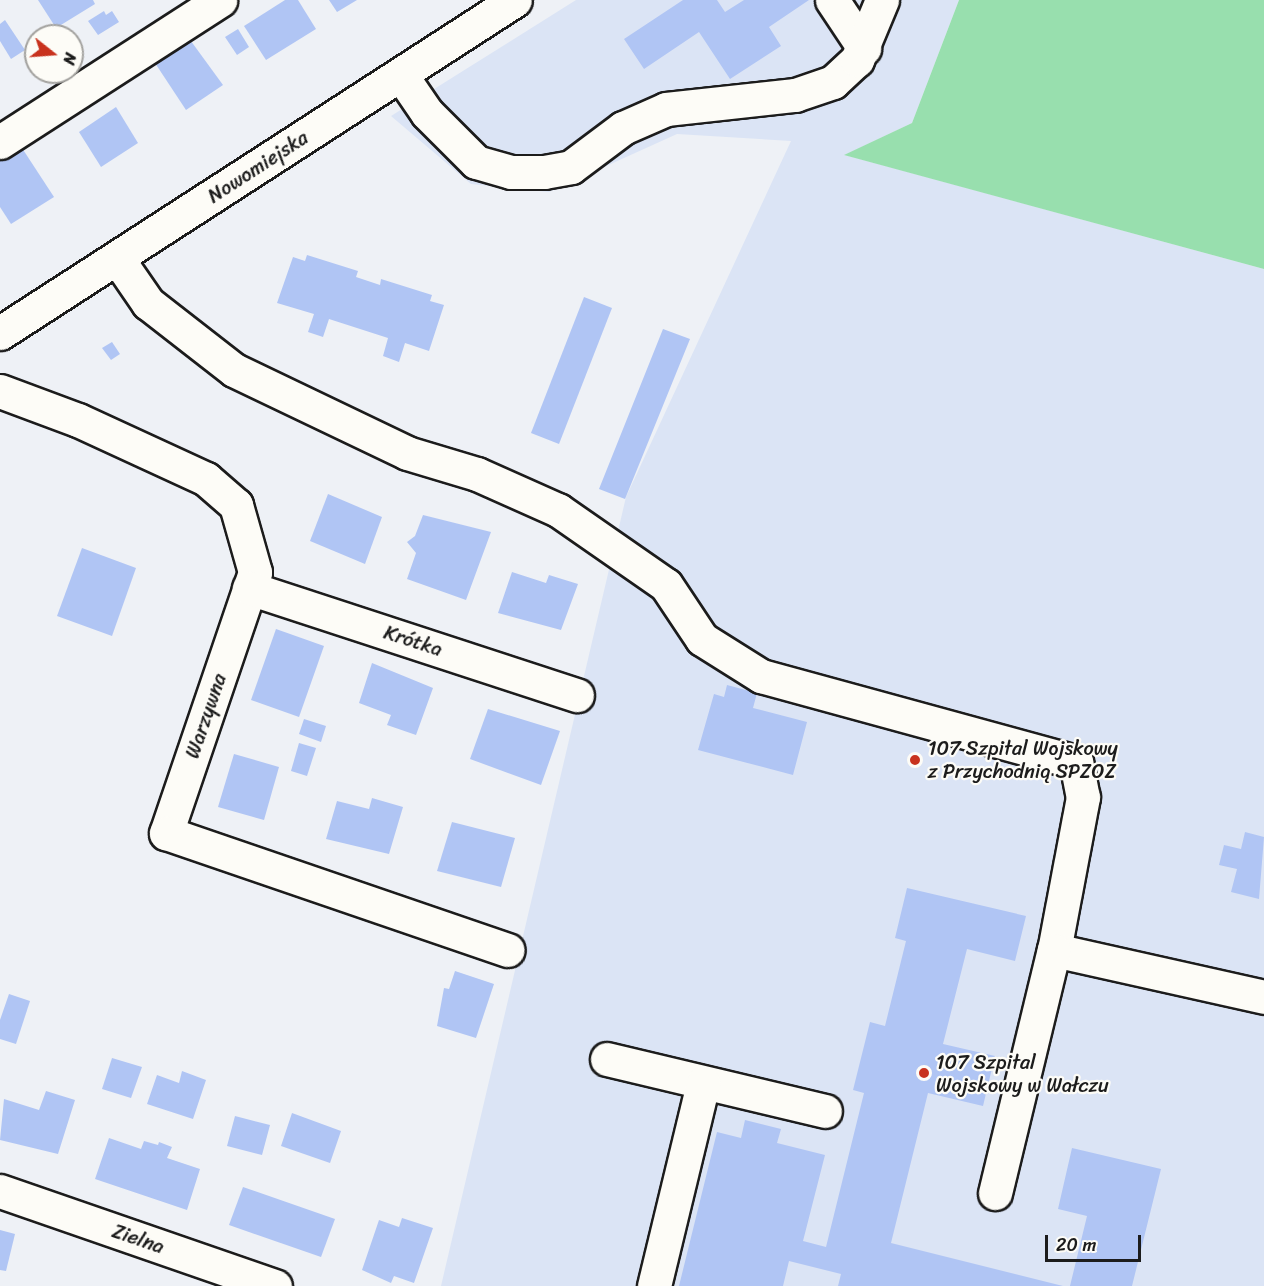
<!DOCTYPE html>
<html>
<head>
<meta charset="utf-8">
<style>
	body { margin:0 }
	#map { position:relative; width:1264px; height:1286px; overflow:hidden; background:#eef1f6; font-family:Sriracha,sans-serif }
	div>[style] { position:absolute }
	.built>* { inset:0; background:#dbe4f5 }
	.green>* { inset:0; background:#98dfae }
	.building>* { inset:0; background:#b0c5f4 }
	.roads { filter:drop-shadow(2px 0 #1c1c1c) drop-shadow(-2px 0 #1c1c1c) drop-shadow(0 2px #1c1c1c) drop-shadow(0 -2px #1c1c1c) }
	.minor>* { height:33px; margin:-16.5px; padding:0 16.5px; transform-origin:16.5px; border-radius:16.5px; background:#fdfcf7 }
	.dots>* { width:16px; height:16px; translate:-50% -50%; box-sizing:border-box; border:3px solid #fdfcf7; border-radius:50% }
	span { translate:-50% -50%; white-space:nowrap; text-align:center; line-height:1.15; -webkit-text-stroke:4.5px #fdfcf7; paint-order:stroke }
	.street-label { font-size:20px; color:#1c1c1c }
	.poi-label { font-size:20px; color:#1c1c1c }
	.left { translate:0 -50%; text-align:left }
	.north { position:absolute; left:24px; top:24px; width:60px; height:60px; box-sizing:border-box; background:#fdfcf7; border:2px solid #a3a29f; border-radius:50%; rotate:107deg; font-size:16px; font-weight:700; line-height:24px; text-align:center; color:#1c1c1c }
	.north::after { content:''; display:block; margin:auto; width:21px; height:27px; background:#c8321e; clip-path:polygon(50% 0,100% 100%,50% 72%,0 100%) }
	.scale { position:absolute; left:1045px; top:1235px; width:96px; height:27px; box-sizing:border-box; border:3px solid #1c1c1c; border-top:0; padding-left:8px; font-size:18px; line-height:21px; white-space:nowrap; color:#1c1c1c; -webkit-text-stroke:4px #fdfcf7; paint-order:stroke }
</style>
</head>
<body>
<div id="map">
	<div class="built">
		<i style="clip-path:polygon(576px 0,959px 0,912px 123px,845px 155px,1264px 269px,1264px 1286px,441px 1286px,626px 497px,791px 141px,677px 134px,549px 192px,471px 184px,391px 116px)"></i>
	</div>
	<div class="green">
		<i style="clip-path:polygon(959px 0,1264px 0,1264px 269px,844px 155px,912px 123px)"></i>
	</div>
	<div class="building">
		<i style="clip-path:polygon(38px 0,93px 0,95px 4px,56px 28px)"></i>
		<i style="clip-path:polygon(285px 0,298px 0,316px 29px,266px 60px,244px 26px)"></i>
		<i style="clip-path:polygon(329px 0,357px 0,337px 12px)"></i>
		<i style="clip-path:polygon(683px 0,717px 0,725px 12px,744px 0,809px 0,769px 27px,781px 46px,730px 79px,699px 32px,644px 69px,624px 39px)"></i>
		<i style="clip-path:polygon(104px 11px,106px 15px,112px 11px,119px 22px,98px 35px,88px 21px)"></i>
		<i style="clip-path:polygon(5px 20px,25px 50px,11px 59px,0 41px,0 24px)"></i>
		<i style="clip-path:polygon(238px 29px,249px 47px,237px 55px,225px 37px)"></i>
		<i style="clip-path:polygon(188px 37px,223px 85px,186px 110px,153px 60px)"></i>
		<i style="clip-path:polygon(116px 107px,138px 143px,101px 167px,79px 132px)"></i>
		<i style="clip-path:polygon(20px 145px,54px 197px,11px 224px,0 207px,0 158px)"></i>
		<i style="clip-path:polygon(307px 255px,358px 271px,356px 277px,380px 285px,381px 279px,432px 295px,430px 301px,444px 305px,429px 351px,405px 343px,399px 362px,383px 356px,388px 338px,329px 319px,323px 337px,308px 332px,314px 314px,277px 303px,293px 257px,305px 261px)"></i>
		<i style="clip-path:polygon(584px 297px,612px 308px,559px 444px,531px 433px)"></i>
		<i style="clip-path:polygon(663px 329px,690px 339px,625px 499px,599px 489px)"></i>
		<i style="clip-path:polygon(112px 342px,120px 354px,111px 360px,102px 348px)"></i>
		<i style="clip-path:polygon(328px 494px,382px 517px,365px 564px,310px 541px)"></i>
		<i style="clip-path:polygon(423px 515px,491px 532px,466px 600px,407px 579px,416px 553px,407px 542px,415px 536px)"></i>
		<i style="clip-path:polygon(82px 548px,136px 568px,112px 636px,57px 616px)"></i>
		<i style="clip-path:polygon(512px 572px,546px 583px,549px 575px,578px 584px,561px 630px,498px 613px)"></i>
		<i style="clip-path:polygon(276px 629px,324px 646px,299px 717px,251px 700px)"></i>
		<i style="clip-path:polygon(372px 663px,433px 688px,416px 735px,387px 725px,391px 715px,359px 703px)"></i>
		<i style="clip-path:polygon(727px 685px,757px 693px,753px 708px,807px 722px,793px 775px,698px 750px,714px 694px,724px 697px)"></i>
		<i style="clip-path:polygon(488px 709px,560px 731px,541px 785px,470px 759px)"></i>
		<i style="clip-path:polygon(304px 719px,326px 726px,321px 742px,299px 734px)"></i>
		<i style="clip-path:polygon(299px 743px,316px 748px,307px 776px,291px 771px)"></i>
		<i style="clip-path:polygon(234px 754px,279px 767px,264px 820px,218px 807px)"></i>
		<i style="clip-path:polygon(372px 798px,403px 807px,389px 854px,326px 839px,337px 801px,369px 809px)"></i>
		<i style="clip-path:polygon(452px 822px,515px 838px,501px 887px,437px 871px)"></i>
		<i style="clip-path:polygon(1245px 832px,1264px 837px,1259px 899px,1231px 892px,1237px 869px,1219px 865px,1224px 845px,1241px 849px)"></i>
		<i style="clip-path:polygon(907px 888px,1026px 916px,1015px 961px,967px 949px,943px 1044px,995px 1056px,983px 1106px,928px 1093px,891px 1243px,1063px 1286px,838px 1286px,841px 1274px,789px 1261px,783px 1286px,679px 1286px,717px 1132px,741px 1138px,745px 1120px,781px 1129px,777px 1143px,825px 1155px,803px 1241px,826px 1247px,864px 1093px,853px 1090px,870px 1022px,885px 1026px,906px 941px,895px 938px)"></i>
		<i style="clip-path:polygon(455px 971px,494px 984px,476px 1038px,437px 1026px,444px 988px,449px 989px)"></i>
		<i style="clip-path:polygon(9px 994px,30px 1001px,16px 1044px,0 1039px,0 1020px)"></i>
		<i style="clip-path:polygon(112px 1058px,142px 1067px,131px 1098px,102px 1089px)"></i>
		<i style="clip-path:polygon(182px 1071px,206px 1080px,193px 1119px,147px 1104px,157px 1075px,179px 1083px)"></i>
		<i style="clip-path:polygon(46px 1091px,75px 1100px,58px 1154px,0 1140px,4px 1099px,39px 1110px)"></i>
		<i style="clip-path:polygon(292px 1113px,341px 1131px,330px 1163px,281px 1146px)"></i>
		<i style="clip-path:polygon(235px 1116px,270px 1125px,262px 1155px,227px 1146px)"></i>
		<i style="clip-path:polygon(109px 1138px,141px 1149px,144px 1141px,158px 1145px,159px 1142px,172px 1147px,167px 1158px,200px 1169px,187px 1210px,95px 1179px)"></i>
		<i style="clip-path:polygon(1072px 1148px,1161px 1169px,1132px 1286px,1070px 1286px,1087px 1216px,1058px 1209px)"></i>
		<i style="clip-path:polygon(243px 1187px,335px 1219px,321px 1257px,229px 1225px)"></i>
		<i style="clip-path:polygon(402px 1218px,433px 1228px,414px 1283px,394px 1276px,391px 1283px,362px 1270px,379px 1220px,399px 1227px)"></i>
		<i style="clip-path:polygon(0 1230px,15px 1234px,6px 1271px,0 1270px)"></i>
	</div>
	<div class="roads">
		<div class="minor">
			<i style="left:832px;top:0;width:58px;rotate:56.3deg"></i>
			<i style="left:401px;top:75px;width:46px;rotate:55.6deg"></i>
			<i style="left:427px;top:113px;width:69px;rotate:45deg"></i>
			<i style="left:476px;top:162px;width:36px;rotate:16deg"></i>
			<i style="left:511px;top:172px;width:33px"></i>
			<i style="left:544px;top:172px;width:27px;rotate:-10deg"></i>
			<i style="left:571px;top:167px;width:65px;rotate:-36.9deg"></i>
			<i style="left:623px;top:128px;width:47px;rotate:-23.8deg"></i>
			<i style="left:666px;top:109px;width:130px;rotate:-6.2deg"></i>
			<i style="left:795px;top:95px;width:40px;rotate:-18.9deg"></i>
			<i style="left:833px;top:82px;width:33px;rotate:-43deg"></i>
			<i style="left:857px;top:60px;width:65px;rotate:-67.4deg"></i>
			<i style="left:0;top:142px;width:262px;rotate:-32.8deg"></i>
			<i style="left:117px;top:258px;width:55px;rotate:55.4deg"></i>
			<i style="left:148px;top:303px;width:109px;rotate:37.9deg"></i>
			<i style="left:234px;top:370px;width:192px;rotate:25.6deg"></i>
			<i style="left:407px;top:453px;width:73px;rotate:16.7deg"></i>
			<i style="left:477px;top:474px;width:89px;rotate:24deg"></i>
			<i style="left:558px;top:510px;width:131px;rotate:34.8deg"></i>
			<i style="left:666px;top:585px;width:65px;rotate:56.3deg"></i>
			<i style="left:702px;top:639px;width:70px;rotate:32.1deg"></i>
			<i style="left:761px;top:676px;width:327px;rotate:15.3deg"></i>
			<i style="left:1076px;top:762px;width:36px;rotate:79deg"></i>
			<i style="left:1083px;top:797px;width:156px;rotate:100.7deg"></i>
			<i style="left:1054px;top:950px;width:215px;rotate:12.6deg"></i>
			<i style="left:0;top:333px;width:613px;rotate:-32.89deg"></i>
			<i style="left:0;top:391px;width:83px;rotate:20.4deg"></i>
			<i style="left:78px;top:420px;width:141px;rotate:24.7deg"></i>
			<i style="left:206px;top:479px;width:40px;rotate:41deg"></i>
			<i style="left:236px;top:505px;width:70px;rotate:74.2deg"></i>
			<i style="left:255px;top:572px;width:276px;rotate:108.8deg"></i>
			<i style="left:166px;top:833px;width:361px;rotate:18.9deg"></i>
			<i style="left:249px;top:588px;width:345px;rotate:18.1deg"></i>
			<i style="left:607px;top:1059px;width:224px;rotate:13.4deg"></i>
			<i style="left:0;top:1191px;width:291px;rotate:19.1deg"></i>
			<i style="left:995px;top:1193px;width:250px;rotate:-76.4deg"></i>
			<i style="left:654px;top:1286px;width:209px;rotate:-76.4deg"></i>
		</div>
	</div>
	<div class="dots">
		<i style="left:915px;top:760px;background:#c8321e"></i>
		<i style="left:924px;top:1073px;background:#c8321e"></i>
	</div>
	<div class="street-label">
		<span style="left:258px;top:167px;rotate:-33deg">Nowomiejska</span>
		<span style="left:413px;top:641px;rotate:18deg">Krótka</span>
		<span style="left:206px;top:716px;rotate:-71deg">Warzywna</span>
		<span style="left:138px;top:1239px;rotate:19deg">Zielna</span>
	</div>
	<div class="poi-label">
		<span class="left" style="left:928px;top:760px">107 Szpital Wojskowy<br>z Przychodnią SPZOZ</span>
		<span class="left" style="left:936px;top:1074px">107 Szpital<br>Wojskowy w Wałczu</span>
	</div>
	<div class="north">N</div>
	<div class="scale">20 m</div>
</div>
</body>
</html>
